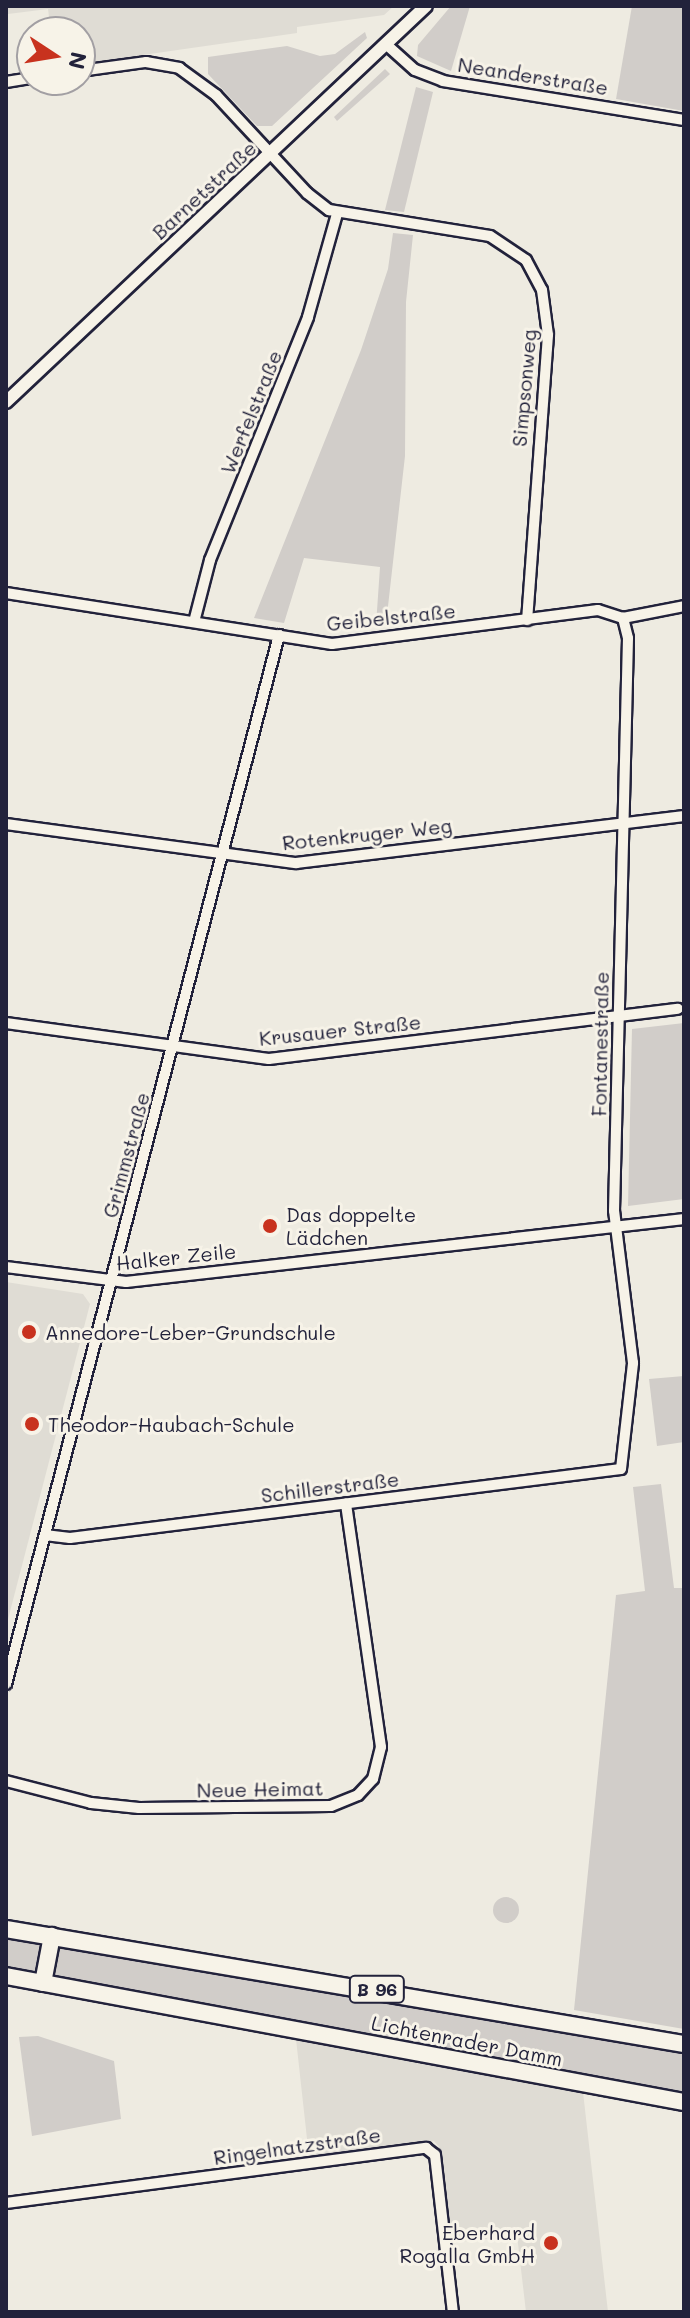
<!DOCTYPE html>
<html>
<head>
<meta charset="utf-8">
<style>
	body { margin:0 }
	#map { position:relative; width:690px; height:2318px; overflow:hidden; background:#eeebe1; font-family:Mali,sans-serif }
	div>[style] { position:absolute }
	.built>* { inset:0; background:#dfdcd4 }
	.green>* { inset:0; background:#d1cdc9 }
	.round { border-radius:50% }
	.roads { filter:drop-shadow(2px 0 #22223b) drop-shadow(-2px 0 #22223b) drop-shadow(0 2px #22223b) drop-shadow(0 -2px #22223b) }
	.minor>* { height:10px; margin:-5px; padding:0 5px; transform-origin:5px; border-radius:5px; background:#f7f3e8 }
	.tertiary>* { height:12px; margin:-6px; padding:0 6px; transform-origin:6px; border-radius:6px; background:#f7f3e8 }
	.primary>* { height:16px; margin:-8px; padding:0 8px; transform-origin:8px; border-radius:8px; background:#f7f3e8 }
	.dots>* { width:22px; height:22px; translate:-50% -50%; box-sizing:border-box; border:4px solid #f7f3e8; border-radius:50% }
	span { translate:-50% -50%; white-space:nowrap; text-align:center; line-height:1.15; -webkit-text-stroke:6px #f7f3e8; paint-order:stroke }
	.shield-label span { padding:2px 6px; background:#f7f3e8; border:2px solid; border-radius:6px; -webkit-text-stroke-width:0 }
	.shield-label { font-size:18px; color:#22223b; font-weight:700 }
	.street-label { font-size:20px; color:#22223b }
	.poi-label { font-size:20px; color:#22223b }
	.left { translate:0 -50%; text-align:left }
	.right { translate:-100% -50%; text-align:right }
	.frame { position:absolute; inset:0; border:8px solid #22223b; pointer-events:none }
	.north { position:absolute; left:16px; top:16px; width:80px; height:80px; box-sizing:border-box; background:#f7f3e8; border:2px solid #a29fa3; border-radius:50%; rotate:102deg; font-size:22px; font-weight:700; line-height:32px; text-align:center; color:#22223b }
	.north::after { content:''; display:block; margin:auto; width:28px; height:36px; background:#c8321e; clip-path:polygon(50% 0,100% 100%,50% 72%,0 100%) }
</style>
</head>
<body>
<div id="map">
	<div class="built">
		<i style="clip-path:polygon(7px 6px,394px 6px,384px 15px,297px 27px,297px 33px,80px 64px,80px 32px,51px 32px,48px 9px,8px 14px)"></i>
		<i style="clip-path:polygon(6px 1282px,83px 1294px,90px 1304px,6px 1627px)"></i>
		<i style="clip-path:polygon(296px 2039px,583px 2092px,608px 2312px,526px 2312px,517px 2235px,451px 2243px,440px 2148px,434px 2141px,309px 2157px)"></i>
	</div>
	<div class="green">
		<i style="clip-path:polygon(451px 6px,470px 6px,451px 71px,417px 56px,418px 45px)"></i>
		<i style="clip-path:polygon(632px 6px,684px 6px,684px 111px,616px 99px)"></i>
		<i style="clip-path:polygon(365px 32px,367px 38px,272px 126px,257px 126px,208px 74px,208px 57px,287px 46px,320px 56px,335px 54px)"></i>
		<i style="clip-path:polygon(385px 69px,390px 74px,337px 121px,334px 117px)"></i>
		<i style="clip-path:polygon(416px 87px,433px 92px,404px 212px,385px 210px)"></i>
		<i style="clip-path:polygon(393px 233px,413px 235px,406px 302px,405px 456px,386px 624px,376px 625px,380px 567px,304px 558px,284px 623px,254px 618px,361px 350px,388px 269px)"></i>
		<i style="clip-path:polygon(684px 1023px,684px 1199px,628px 1206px,632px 1029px)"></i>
		<i style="clip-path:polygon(684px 1376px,684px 1442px,657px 1446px,649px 1379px)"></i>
		<i style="clip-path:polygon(661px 1484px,674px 1588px,684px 1588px,684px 2029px,574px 2010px,616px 1595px,645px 1591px,633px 1487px)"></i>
		<i class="round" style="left:493px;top:1897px;width:26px;height:26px"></i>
		<i style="clip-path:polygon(6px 1938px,42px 1946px,38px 1971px,6px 1969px)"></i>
		<i style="clip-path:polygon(63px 1947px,684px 2052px,684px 2093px,56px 1978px,51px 1972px,54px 1952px)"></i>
		<i style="clip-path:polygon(38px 2036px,114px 2061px,121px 2119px,32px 2136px,19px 2037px)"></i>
	</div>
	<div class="roads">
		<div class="minor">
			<i style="left:388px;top:46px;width:36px;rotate:42deg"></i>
			<i style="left:415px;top:70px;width:30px;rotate:21deg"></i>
			<i style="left:443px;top:81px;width:244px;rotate:9.2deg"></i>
			<i style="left:80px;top:71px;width:67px;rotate:-7.8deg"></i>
			<i style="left:146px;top:62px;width:34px;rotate:10deg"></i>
			<i style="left:179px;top:68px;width:46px;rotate:36.1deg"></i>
			<i style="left:216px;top:95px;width:134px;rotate:47.1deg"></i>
			<i style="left:307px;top:193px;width:28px;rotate:38deg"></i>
			<i style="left:329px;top:210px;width:163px;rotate:9.2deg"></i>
			<i style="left:490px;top:236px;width:43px;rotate:33.7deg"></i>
			<i style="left:526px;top:260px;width:34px;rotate:62deg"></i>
			<i style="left:542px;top:290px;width:45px;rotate:82.4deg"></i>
			<i style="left:548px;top:335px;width:286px;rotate:94.2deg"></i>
			<i style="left:6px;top:82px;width:26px;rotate:-9deg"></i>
			<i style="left:6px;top:593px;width:330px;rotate:8.9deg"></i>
			<i style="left:332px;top:644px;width:268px;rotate:-7.3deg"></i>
			<i style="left:598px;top:610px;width:26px;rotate:18deg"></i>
			<i style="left:623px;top:618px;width:62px;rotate:-11.1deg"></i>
			<i style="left:194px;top:622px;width:64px;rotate:-75.5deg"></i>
			<i style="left:210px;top:560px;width:262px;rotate:-68deg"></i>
			<i style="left:308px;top:317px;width:107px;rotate:-74.3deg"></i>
			<i style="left:6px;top:824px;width:293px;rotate:7.7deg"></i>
			<i style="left:296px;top:863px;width:391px;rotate:-6.9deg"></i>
			<i style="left:6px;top:1023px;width:265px;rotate:7.8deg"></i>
			<i style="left:269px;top:1059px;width:412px;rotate:-7deg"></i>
			<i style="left:6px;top:1267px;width:121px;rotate:7.1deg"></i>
			<i style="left:126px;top:1282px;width:562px;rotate:-6.44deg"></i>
			<i style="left:45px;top:1535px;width:25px;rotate:7deg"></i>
			<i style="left:70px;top:1538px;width:555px;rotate:-7.14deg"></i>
			<i style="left:621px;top:1469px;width:107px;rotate:-83.5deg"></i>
			<i style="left:633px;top:1363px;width:153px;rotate:-97.1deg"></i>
			<i style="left:614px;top:1211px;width:573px;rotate:-88.6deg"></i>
			<i style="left:628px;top:638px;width:21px;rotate:-104deg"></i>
			<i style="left:6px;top:1684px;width:1084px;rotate:-75.41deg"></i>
			<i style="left:6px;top:1781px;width:88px;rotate:14.5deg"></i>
			<i style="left:91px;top:1803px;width:48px;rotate:5.9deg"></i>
			<i style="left:139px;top:1808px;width:192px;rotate:-0.6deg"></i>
			<i style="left:331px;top:1806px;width:29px;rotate:-22deg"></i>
			<i style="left:358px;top:1795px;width:22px;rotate:-47deg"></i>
			<i style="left:373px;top:1779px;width:33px;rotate:-76deg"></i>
			<i style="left:381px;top:1747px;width:246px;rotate:-98.2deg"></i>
			<i style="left:6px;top:2203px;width:424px;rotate:-7.5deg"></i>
			<i style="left:426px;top:2148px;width:11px;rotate:38deg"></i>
			<i style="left:435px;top:2155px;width:158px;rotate:83.5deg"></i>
		</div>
		<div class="tertiary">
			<i style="left:6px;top:402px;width:577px;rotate:-43.32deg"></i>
		</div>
		<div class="primary">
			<i style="left:6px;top:1929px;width:688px;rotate:9.63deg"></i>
			<i style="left:6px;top:1976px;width:690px;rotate:10.53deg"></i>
			<i style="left:43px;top:1983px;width:48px;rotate:-79.2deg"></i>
		</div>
	</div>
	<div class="dots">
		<i style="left:270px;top:1226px;background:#c8321e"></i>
		<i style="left:29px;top:1332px;background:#c8321e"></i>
		<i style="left:32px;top:1424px;background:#c8321e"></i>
		<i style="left:551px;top:2243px;background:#c8321e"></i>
	</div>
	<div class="shield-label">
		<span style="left:377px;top:1989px">B 96</span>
	</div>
	<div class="street-label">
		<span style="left:533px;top:76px;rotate:9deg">Neanderstraße</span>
		<span style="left:204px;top:190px;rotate:-43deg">Barnetstraße</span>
		<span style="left:524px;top:388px;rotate:-85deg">Simpsonweg</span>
		<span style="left:251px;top:412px;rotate:-68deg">Werfelstraße</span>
		<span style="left:391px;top:617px;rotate:-6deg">Geibelstraße</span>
		<span style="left:367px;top:834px;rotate:-6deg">Rotenkruger Weg</span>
		<span style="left:340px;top:1030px;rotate:-6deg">Krusauer Straße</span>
		<span style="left:600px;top:1044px;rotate:-89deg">Fontanestraße</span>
		<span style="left:126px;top:1155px;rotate:-75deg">Grimmstraße</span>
		<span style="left:176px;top:1257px;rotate:-6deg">Halker Zeile</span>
		<span style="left:330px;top:1487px;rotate:-7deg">Schillerstraße</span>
		<span style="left:260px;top:1789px;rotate:-1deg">Neue Heimat</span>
		<span style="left:467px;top:2041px;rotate:11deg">Lichtenrader Damm</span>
		<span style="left:297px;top:2146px;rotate:-8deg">Ringelnatzstraße</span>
	</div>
	<div class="poi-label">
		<span class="left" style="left:286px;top:1226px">Das doppelte<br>Lädchen</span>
		<span class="left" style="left:45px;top:1332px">Annedore-Leber-Grundschule</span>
		<span class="left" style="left:48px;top:1424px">Theodor-Haubach-Schule</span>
		<span class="right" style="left:535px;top:2244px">Eberhard<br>Rogalla GmbH</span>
	</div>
	<div class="frame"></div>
	<div class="north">N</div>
</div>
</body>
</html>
